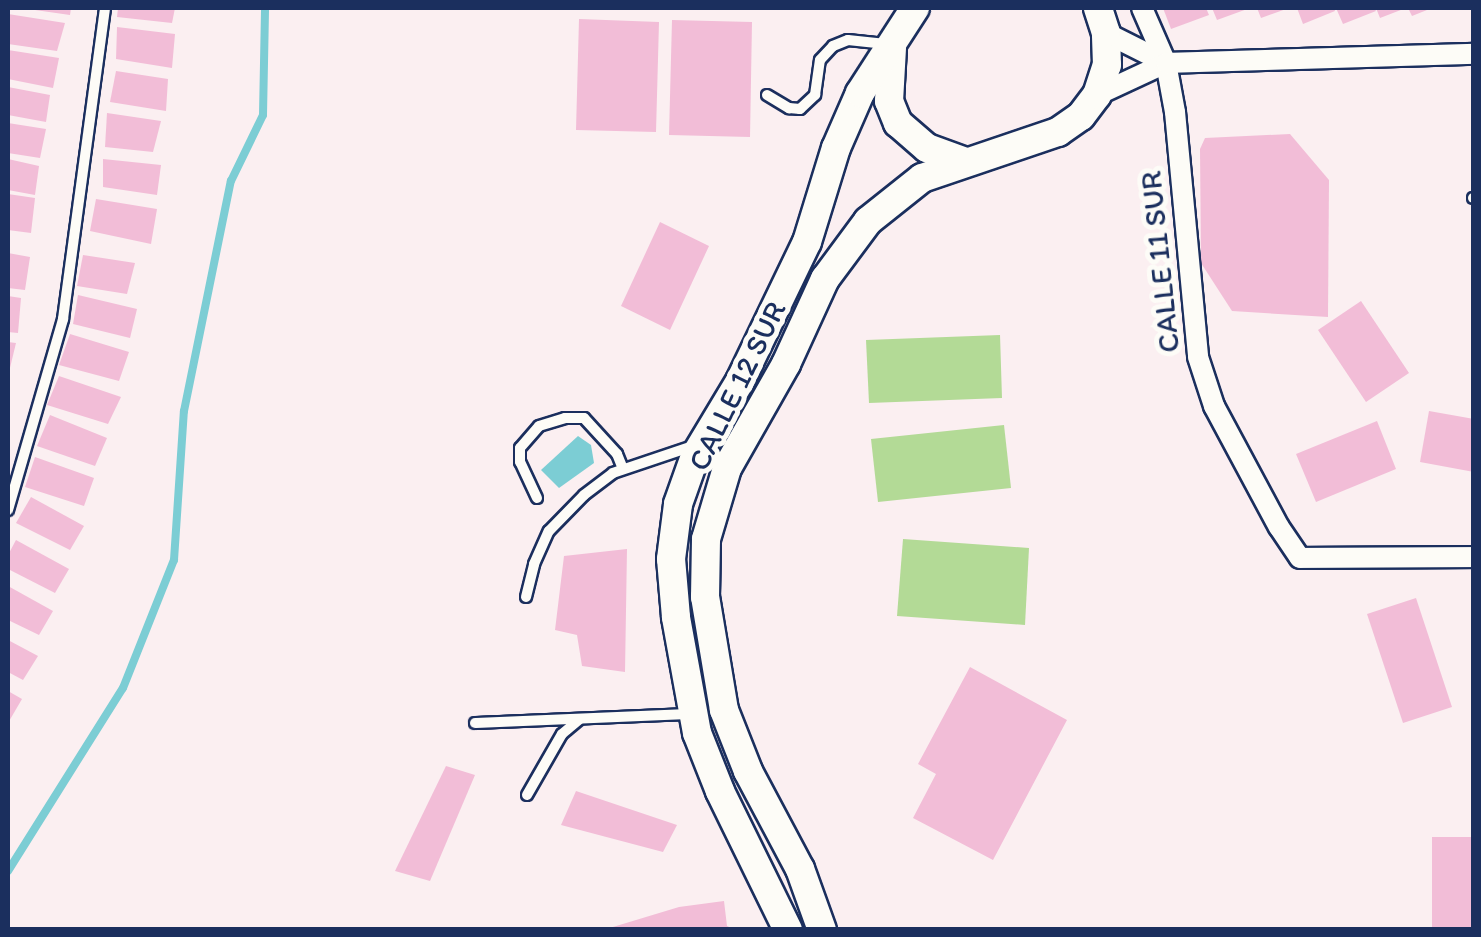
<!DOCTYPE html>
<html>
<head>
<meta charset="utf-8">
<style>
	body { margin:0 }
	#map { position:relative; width:1481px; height:937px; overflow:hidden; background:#fbeff1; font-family:Itim,sans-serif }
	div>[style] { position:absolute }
	.green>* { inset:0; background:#b3da96 }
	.water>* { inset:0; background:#7ccdd4 }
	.stream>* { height:8px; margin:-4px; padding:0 4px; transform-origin:4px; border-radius:4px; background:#7ccdd4 }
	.building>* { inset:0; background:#f2bdd7 }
	.roads { filter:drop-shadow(2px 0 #1b2f5e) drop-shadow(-2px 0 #1b2f5e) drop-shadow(0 2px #1b2f5e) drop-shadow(0 -2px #1b2f5e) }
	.lane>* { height:10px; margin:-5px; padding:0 5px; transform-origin:5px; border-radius:5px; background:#fdfcf7 }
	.street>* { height:20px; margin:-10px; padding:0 10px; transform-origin:10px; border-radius:10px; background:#fdfcf7 }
	.secondary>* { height:28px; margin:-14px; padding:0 14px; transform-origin:14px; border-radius:14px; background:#fdfcf7 }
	span { translate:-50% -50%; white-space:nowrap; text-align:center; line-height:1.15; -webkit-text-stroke:10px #fdfcf7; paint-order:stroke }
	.street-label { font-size:30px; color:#1b2f5e }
	.frame { position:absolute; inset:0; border:10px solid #1b2f5e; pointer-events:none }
</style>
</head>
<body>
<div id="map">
	<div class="green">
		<i style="clip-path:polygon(1000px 335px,1002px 398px,869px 403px,866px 340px)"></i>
		<i style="clip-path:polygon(1004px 425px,1011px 488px,878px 502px,871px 439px)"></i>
		<i style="clip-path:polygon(903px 539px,1029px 548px,1025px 625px,897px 616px)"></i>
	</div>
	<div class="water">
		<i style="clip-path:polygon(578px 436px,591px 445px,594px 463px,559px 488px,541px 470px)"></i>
	</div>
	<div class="stream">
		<i style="left:8px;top:871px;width:216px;rotate:-57.9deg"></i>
		<i style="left:123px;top:688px;width:138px;rotate:-68.3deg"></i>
		<i style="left:174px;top:560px;width:149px;rotate:-86.2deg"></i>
		<i style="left:184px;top:411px;width:235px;rotate:-78.5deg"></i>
		<i style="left:231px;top:181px;width:73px;rotate:-64.1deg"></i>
		<i style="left:263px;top:115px;width:107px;rotate:-88.9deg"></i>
	</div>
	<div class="building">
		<i style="clip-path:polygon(21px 8px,71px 8px,70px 15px)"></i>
		<i style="clip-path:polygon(118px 8px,175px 8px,172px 23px,117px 17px)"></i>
		<i style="clip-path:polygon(1163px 8px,1206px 8px,1209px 15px,1171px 29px)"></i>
		<i style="clip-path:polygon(1212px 8px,1250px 8px,1217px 20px)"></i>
		<i style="clip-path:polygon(1257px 8px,1289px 8px,1261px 18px)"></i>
		<i style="clip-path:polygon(1297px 8px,1334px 8px,1335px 11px,1303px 24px)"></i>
		<i style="clip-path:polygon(1336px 8px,1374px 8px,1376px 11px,1343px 24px)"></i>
		<i style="clip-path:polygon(1376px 8px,1406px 8px,1380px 18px)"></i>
		<i style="clip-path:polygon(1408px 8px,1432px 8px,1412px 16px)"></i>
		<i style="clip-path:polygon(8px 14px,65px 23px,57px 51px,8px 44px)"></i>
		<i style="clip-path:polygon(579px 19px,659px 22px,656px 132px,576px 130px)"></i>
		<i style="clip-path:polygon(672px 20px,752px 22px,750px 137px,669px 135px)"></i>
		<i style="clip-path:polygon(117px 27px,175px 34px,172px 68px,116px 59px)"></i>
		<i style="clip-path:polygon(8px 50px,59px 58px,53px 88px,8px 79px)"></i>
		<i style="clip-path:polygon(116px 71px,168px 79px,166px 111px,110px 102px)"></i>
		<i style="clip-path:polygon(8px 87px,50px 95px,46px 122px,8px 115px)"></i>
		<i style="clip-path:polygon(107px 113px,161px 121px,153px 152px,105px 147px)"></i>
		<i style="clip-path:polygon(8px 123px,46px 129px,40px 158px,8px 153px)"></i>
		<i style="clip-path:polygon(1290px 134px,1329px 180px,1328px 317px,1232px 311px,1201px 263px,1200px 149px,1205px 138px)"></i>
		<i style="clip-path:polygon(8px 159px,39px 166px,35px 195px,8px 190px)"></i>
		<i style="clip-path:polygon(103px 159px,161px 165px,157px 195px,103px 187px)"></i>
		<i style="clip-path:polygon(8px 194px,35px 198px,31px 233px,8px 230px)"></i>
		<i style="clip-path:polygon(96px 199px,157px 209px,151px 244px,90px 231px)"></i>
		<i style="clip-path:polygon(660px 222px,709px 246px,670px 330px,621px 306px)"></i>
		<i style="clip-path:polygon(8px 253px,30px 257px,25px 290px,8px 288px)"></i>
		<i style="clip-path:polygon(83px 255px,135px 263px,127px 294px,77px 286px)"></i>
		<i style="clip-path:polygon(78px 295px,137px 309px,130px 338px,73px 324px)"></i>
		<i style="clip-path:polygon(8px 296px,21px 298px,18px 333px,8px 332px)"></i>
		<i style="clip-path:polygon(1361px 301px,1409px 373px,1366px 402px,1318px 330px)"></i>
		<i style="clip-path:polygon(70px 334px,129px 352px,119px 381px,59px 365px)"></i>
		<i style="clip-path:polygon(8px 342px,16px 343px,9px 372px,8px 372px)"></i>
		<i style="clip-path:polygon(59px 376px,121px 397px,108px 424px,47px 405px)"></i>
		<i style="clip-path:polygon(1429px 411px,1474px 419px,1474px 472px,1420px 462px)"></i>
		<i style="clip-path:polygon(50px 415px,107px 438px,95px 466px,37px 446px)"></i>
		<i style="clip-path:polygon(1377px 421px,1396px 469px,1316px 502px,1296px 454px)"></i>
		<i style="clip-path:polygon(35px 457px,94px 478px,84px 506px,25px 487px)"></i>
		<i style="clip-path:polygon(31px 497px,84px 526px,70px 550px,16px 523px)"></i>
		<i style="clip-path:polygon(16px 540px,69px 569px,55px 593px,8px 569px,8px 555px)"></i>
		<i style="clip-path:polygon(627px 549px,625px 672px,582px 666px,577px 635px,555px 630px,564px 556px)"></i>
		<i style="clip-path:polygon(8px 586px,53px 611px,39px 635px,8px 620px)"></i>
		<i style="clip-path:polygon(1416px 598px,1452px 707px,1403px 723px,1367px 614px)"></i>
		<i style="clip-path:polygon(8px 640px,38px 656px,23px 680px,8px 672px)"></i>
		<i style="clip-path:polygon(970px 667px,1067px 720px,993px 860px,913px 818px,936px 774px,918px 764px)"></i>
		<i style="clip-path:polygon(8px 691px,22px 699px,8px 723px)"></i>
		<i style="clip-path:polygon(446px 766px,475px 775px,430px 881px,395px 871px)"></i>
		<i style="clip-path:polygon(576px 791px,677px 825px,663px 852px,561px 825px)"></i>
		<i style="clip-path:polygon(1432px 837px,1474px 837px,1474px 930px,1432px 930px)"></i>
		<i style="clip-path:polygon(724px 901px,727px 926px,736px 930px,603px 930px,679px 907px)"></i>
	</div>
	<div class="roads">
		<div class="lane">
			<i style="left:767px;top:95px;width:26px;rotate:31deg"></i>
			<i style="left:789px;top:108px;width:11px;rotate:5deg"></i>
			<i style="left:800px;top:109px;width:21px;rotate:-43deg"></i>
			<i style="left:815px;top:95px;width:35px;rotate:-82deg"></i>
			<i style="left:820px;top:60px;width:19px;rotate:-47deg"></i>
			<i style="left:833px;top:46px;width:16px;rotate:-22deg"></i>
			<i style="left:848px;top:40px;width:38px;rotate:6deg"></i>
			<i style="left:1473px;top:198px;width:1px"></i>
			<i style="left:537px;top:498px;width:40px;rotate:-115deg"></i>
			<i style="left:520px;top:462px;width:14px;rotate:-90deg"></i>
			<i style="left:520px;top:448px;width:29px;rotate:-49deg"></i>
			<i style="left:539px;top:426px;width:27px;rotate:-17deg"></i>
			<i style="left:565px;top:418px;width:19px"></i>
			<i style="left:584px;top:418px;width:49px;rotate:47.5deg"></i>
			<i style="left:617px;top:454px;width:16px;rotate:68deg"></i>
			<i style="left:8px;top:510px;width:199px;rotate:-73.9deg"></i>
			<i style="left:63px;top:319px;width:314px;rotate:-82.3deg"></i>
			<i style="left:526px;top:597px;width:34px;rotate:-76deg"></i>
			<i style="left:534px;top:564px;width:36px;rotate:-66deg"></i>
			<i style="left:549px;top:531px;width:50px;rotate:-45.8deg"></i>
			<i style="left:584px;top:495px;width:36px;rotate:-37deg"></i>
			<i style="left:613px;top:473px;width:88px;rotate:-18.6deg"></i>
			<i style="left:475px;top:723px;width:214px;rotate:-2.4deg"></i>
			<i style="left:527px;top:795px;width:70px;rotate:-60.2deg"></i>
			<i style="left:562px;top:734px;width:23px;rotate:-40deg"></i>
		</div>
		<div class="street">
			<i style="left:1142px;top:8px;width:60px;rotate:66.4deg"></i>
			<i style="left:1166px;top:63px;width:50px;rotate:79.6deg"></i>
			<i style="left:1175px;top:112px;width:246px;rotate:84.6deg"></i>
			<i style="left:1198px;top:357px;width:52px;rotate:71.9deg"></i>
			<i style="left:1214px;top:406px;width:137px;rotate:61.8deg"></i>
			<i style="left:1279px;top:527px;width:37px;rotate:56deg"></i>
			<i style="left:1300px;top:558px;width:174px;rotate:-0.3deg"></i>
			<i style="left:1106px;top:33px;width:67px;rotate:26.6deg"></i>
			<i style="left:1097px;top:95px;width:76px;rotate:-24.9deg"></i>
			<i style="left:1166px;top:63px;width:308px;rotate:-1.7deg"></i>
		</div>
		<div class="secondary">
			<i style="left:892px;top:48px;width:53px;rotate:93.2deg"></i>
			<i style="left:889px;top:101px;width:24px;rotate:68deg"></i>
			<i style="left:898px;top:123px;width:38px;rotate:41deg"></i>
			<i style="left:927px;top:148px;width:38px;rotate:20deg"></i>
			<i style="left:788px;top:930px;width:155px;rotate:-116.1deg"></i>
			<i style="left:720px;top:791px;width:62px;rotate:-111.6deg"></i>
			<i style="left:697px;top:733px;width:118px;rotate:-100.3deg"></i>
			<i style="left:676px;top:617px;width:58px;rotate:-94.9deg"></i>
			<i style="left:671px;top:559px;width:55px;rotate:-82.7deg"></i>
			<i style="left:678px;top:504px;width:51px;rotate:-70.5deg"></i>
			<i style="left:695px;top:456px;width:87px;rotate:-59deg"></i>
			<i style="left:740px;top:381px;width:154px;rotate:-64.3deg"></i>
			<i style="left:807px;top:242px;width:98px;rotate:-72.9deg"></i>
			<i style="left:836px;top:148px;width:60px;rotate:-66.4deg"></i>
			<i style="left:860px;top:93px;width:101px;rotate:-57.1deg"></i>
			<i style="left:822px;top:930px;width:65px;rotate:-109.8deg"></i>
			<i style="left:800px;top:869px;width:111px;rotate:-118deg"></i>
			<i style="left:748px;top:771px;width:66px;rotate:-111.5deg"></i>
			<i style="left:724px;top:710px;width:115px;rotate:-99.5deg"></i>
			<i style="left:705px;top:597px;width:58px;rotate:-89deg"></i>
			<i style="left:706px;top:539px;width:74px;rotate:-73.5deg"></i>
			<i style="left:727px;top:468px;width:120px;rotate:-60.4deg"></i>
			<i style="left:786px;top:364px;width:94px;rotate:-65.4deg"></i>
			<i style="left:825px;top:279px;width:72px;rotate:-53.4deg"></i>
			<i style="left:868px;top:221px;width:69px;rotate:-38.5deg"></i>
			<i style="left:922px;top:178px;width:144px;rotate:-18.7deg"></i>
			<i style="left:1058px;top:132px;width:28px;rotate:-35deg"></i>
			<i style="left:1081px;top:116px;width:26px;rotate:-53deg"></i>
			<i style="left:1097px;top:95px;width:32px;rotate:-72deg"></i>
			<i style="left:1107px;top:65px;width:32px;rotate:-92deg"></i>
			<i style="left:1106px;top:33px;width:26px;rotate:-108deg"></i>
		</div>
	</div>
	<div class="street-label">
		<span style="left:1160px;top:262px;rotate:-96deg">CALLE 11 SUR</span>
		<span style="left:737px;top:386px;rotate:-64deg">CALLE 12 SUR</span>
	</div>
	<div class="frame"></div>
</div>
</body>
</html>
